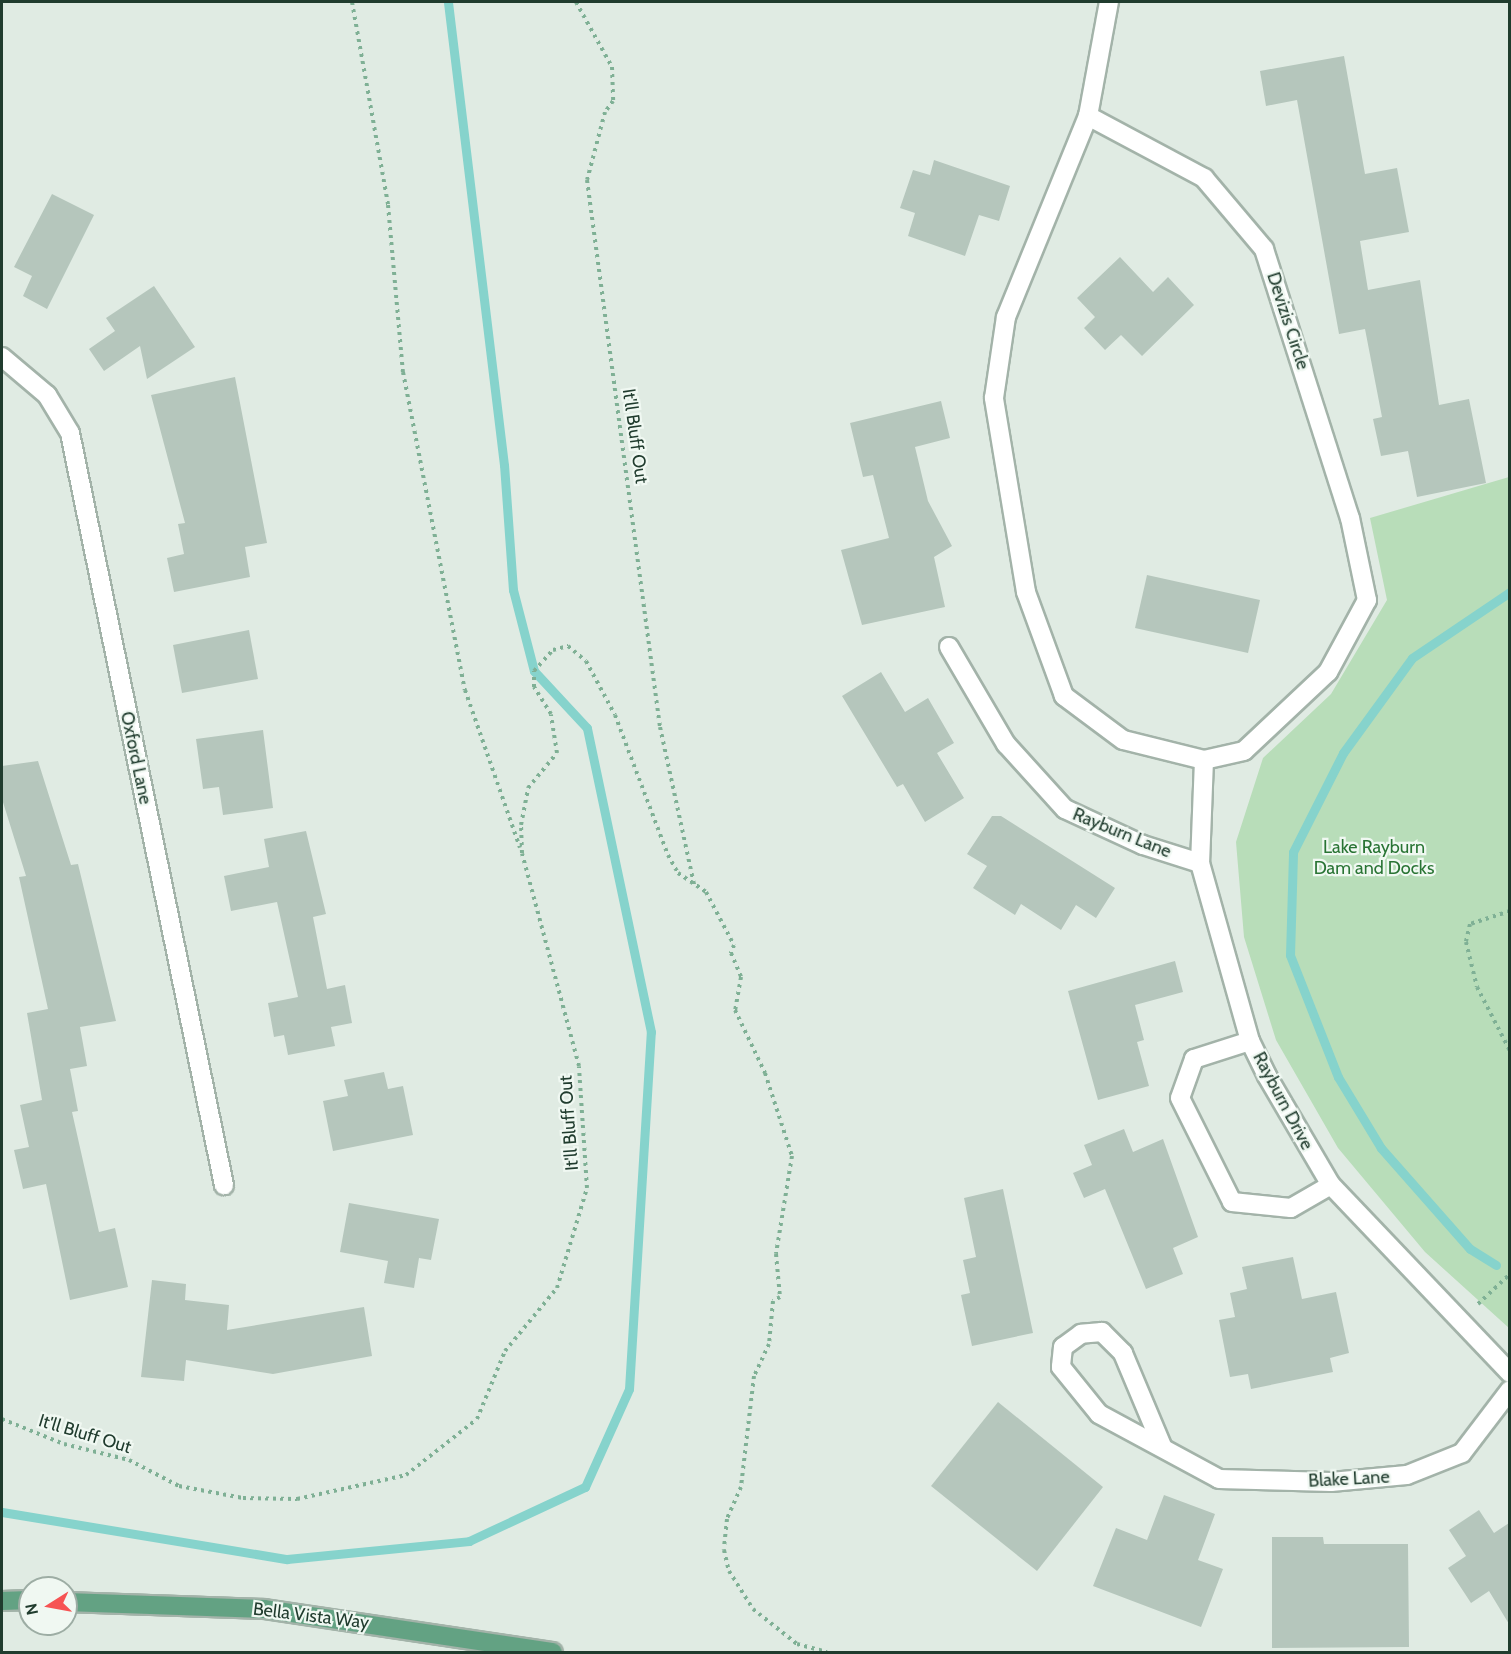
<!DOCTYPE html>
<html>
<head>
<meta charset="utf-8">
<style>
	body { margin:0 }
	#map { position:relative; width:1511px; height:1654px; overflow:hidden; background:#e0ebe3; font-family:Cabin,sans-serif }
	div>[style] { position:absolute }
	.green>* { inset:0; background:#b8ddb9 }
	.stream>* { height:9px; margin:-4.5px; padding:0 4.5px; transform-origin:4.5px; border-radius:4.5px; background:#86d3cc }
	.building>* { inset:0; background:#b5c6bc }
	.path>* { height:4px; margin-top:-2px; transform-origin:0; background:repeating-linear-gradient(90deg,#7fb095 0 3px,transparent 0 7.5px) }
	.roads { filter:drop-shadow(2px 0 #a3b3a9) drop-shadow(-2px 0 #a3b3a9) drop-shadow(0 2px #a3b3a9) drop-shadow(0 -2px #a3b3a9) }
	.minor>* { height:18px; margin:-9px; padding:0 9px; transform-origin:9px; border-radius:9px; background:#fff }
	.major>* { height:18px; margin:-9px; padding:0 9px; transform-origin:9px; border-radius:9px; background:#63a283 }
	span { translate:-50% -50%; white-space:nowrap; text-align:center; line-height:1.15; -webkit-text-stroke:4.5px #f0f8f2; paint-order:stroke }
	.street-label { font-size:18px; color:#203c2e }
	.park-label { font-size:18px; color:#297434 }
	.frame { position:absolute; inset:0; border:3px solid #203c2e; pointer-events:none }
	.north { position:absolute; left:18px; top:1576px; width:60px; height:60px; box-sizing:border-box; background:#f0f8f2; border:2px solid #9dada4; border-radius:50%; rotate:259deg; font-size:16px; font-weight:700; line-height:24px; text-align:center; color:#203c2e }
	.north::after { content:''; display:block; margin:auto; width:21px; height:27px; background:#f65353; clip-path:polygon(50% 0,100% 100%,50% 72%,0 100%) }
</style>
</head>
<body>
<div id="map">
	<div class="green">
		<i style="clip-path:polygon(1509px 477px,1510px 477px,1509px 1328px,1425px 1252px,1338px 1148px,1276px 1040px,1244px 937px,1236px 842px,1263px 758px,1331px 694px,1387px 600px,1370px 518px)"></i>
	</div>
	<div class="stream">
		<i style="left:1496px;top:1265px;width:31px;rotate:-148deg"></i>
		<i style="left:1470px;top:1249px;width:135px;rotate:-131.4deg"></i>
		<i style="left:1381px;top:1148px;width:83px;rotate:-121.2deg"></i>
		<i style="left:1338px;top:1077px;width:131px;rotate:-111.5deg"></i>
		<i style="left:1290px;top:955px;width:103px;rotate:-88.3deg"></i>
		<i style="left:1293px;top:852px;width:111px;rotate:-63.2deg"></i>
		<i style="left:1343px;top:753px;width:117px;rotate:-54deg"></i>
		<i style="left:1412px;top:658px;width:118px;rotate:-34deg"></i>
		<i style="left:2px;top:1512px;width:289px;rotate:9.4deg"></i>
		<i style="left:287px;top:1559px;width:183px;rotate:-5.6deg"></i>
		<i style="left:469px;top:1541px;width:128px;rotate:-25deg"></i>
		<i style="left:585px;top:1487px;width:107px;rotate:-65.8deg"></i>
		<i style="left:629px;top:1389px;width:358px;rotate:-86.5deg"></i>
		<i style="left:651px;top:1032px;width:311px;rotate:-101.9deg"></i>
		<i style="left:587px;top:728px;width:78px;rotate:-132.9deg"></i>
		<i style="left:534px;top:671px;width:84px;rotate:-104.5deg"></i>
		<i style="left:513px;top:590px;width:125px;rotate:-94.1deg"></i>
		<i style="left:504px;top:465px;width:466px;rotate:-96.9deg"></i>
	</div>
	<div class="building">
		<i style="clip-path:polygon(1344px 56px,1365px 174px,1397px 168px,1409px 232px,1360px 241px,1368px 290px,1420px 280px,1439px 405px,1469px 399px,1486px 483px,1417px 497px,1408px 451px,1381px 456px,1373px 419px,1382px 417px,1365px 329px,1339px 334px,1297px 100px,1266px 106px,1260px 71px)"></i>
		<i style="clip-path:polygon(934px 160px,1010px 186px,999px 221px,979px 215px,965px 256px,908px 236px,915px 213px,900px 208px,913px 170px,930px 175px)"></i>
		<i style="clip-path:polygon(52px 194px,94px 215px,47px 309px,23px 296px,32px 276px,14px 267px)"></i>
		<i style="clip-path:polygon(1120px 257px,1153px 292px,1168px 277px,1194px 305px,1142px 356px,1121px 335px,1105px 350px,1084px 328px,1095px 317px,1077px 298px)"></i>
		<i style="clip-path:polygon(154px 286px,195px 347px,147px 379px,140px 346px,104px 371px,89px 349px,115px 331px,106px 318px)"></i>
		<i style="clip-path:polygon(235px 377px,267px 543px,245px 547px,250px 577px,174px 592px,167px 558px,184px 554px,178px 524px,185px 523px,151px 395px)"></i>
		<i style="clip-path:polygon(941px 401px,950px 438px,915px 447px,928px 501px,952px 546px,934px 557px,945px 607px,862px 625px,841px 550px,889px 538px,873px 475px,863px 477px,850px 423px)"></i>
		<i style="clip-path:polygon(1147px 575px,1260px 600px,1248px 653px,1135px 628px)"></i>
		<i style="clip-path:polygon(249px 630px,258px 679px,182px 693px,173px 645px)"></i>
		<i style="clip-path:polygon(881px 672px,905px 712px,928px 698px,954px 743px,937px 753px,964px 798px,925px 822px,903px 784px,897px 787px,842px 696px)"></i>
		<i style="clip-path:polygon(263px 730px,273px 808px,223px 815px,219px 787px,203px 789px,196px 739px)"></i>
		<i style="clip-path:polygon(38px 761px,71px 865px,78px 864px,116px 1021px,80px 1027px,87px 1066px,70px 1069px,78px 1111px,72px 1112px,99px 1232px,115px 1228px,128px 1287px,70px 1300px,46px 1184px,23px 1189px,14px 1150px,29px 1147px,20px 1105px,42px 1100px,27px 1013px,48px 1009px,19px 877px,26px 876px,2px 799px,2px 766px)"></i>
		<i style="clip-path:polygon(992px 816px,1001px 816px,1115px 888px,1096px 918px,1076px 905px,1061px 930px,1021px 904px,1015px 915px,973px 888px,987px 866px,967px 854px)"></i>
		<i style="clip-path:polygon(306px 831px,326px 914px,313px 917px,327px 989px,345px 985px,352px 1023px,331px 1027px,335px 1046px,288px 1055px,284px 1035px,274px 1037px,268px 1003px,298px 997px,277px 902px,231px 911px,224px 876px,269px 867px,264px 839px)"></i>
		<i style="clip-path:polygon(1175px 961px,1183px 992px,1135px 1005px,1144px 1040px,1137px 1042px,1149px 1086px,1098px 1100px,1068px 991px)"></i>
		<i style="clip-path:polygon(384px 1072px,388px 1089px,403px 1086px,413px 1135px,333px 1151px,323px 1101px,348px 1096px,344px 1080px)"></i>
		<i style="clip-path:polygon(1124px 1129px,1133px 1152px,1163px 1139px,1198px 1237px,1173px 1248px,1183px 1274px,1146px 1289px,1105px 1189px,1084px 1198px,1073px 1173px,1092px 1165px,1084px 1145px)"></i>
		<i style="clip-path:polygon(1003px 1189px,1033px 1333px,972px 1346px,961px 1295px,970px 1293px,963px 1260px,976px 1257px,964px 1198px)"></i>
		<i style="clip-path:polygon(349px 1203px,439px 1219px,431px 1260px,419px 1258px,414px 1288px,384px 1283px,388px 1261px,340px 1252px)"></i>
		<i style="clip-path:polygon(1293px 1257px,1302px 1299px,1336px 1292px,1349px 1353px,1330px 1358px,1333px 1372px,1251px 1389px,1248px 1374px,1230px 1377px,1219px 1320px,1235px 1317px,1230px 1293px,1247px 1289px,1242px 1267px)"></i>
		<i style="clip-path:polygon(152px 1280px,186px 1284px,185px 1300px,229px 1305px,227px 1330px,364px 1307px,372px 1356px,273px 1374px,186px 1360px,184px 1381px,141px 1377px)"></i>
		<i style="clip-path:polygon(998px 1402px,1103px 1487px,1037px 1571px,931px 1486px)"></i>
		<i style="clip-path:polygon(1164px 1495px,1215px 1514px,1198px 1560px,1223px 1569px,1201px 1627px,1093px 1586px,1116px 1528px,1147px 1540px)"></i>
		<i style="clip-path:polygon(1479px 1510px,1494px 1533px,1509px 1523px,1509px 1624px,1489px 1591px,1471px 1603px,1448px 1568px,1466px 1556px,1449px 1530px)"></i>
		<i style="clip-path:polygon(1272px 1537px,1323px 1537px,1324px 1544px,1408px 1544px,1409px 1647px,1272px 1648px)"></i>
	</div>
	<div class="path">
		<i style="left:352px;top:2px;width:206px;rotate:79.9deg"></i>
		<i style="left:388px;top:205px;width:168px;rotate:84.9deg"></i>
		<i style="left:403px;top:372px;width:324px;rotate:79deg"></i>
		<i style="left:465px;top:690px;width:167px;rotate:70.8deg"></i>
		<i style="left:576px;top:2px;width:74px;rotate:61deg"></i>
		<i style="left:612px;top:67px;width:34px;rotate:88deg"></i>
		<i style="left:613px;top:101px;width:14px;rotate:126deg"></i>
		<i style="left:605px;top:112px;width:70px;rotate:104.8deg"></i>
		<i style="left:587px;top:180px;width:552px;rotate:82.4deg"></i>
		<i style="left:660px;top:727px;width:161px;rotate:77.8deg"></i>
		<i style="left:1510px;top:911px;width:42px;rotate:162deg"></i>
		<i style="left:1470px;top:924px;width:18px;rotate:103deg"></i>
		<i style="left:1466px;top:942px;width:46px;rotate:76.3deg"></i>
		<i style="left:1477px;top:987px;width:72px;rotate:62.7deg"></i>
		<i style="left:1478px;top:1304px;width:44px;rotate:-43.2deg"></i>
		<i style="left:2px;top:1419px;width:67px;rotate:22deg"></i>
		<i style="left:64px;top:1444px;width:67px;rotate:13.8deg"></i>
		<i style="left:129px;top:1460px;width:56px;rotate:27.5deg"></i>
		<i style="left:179px;top:1486px;width:65px;rotate:10.6deg"></i>
		<i style="left:243px;top:1498px;width:54px;rotate:1.1deg"></i>
		<i style="left:297px;top:1499px;width:112px;rotate:-12.4deg"></i>
		<i style="left:406px;top:1475px;width:90px;rotate:-38.3deg"></i>
		<i style="left:477px;top:1419px;width:74px;rotate:-67.6deg"></i>
		<i style="left:505px;top:1351px;width:82px;rotate:-50.5deg"></i>
		<i style="left:557px;top:1288px;width:104px;rotate:-73.3deg"></i>
		<i style="left:587px;top:1188px;width:122px;rotate:-93.8deg"></i>
		<i style="left:579px;top:1066px;width:220px;rotate:-105deg"></i>
		<i style="left:522px;top:853px;width:28px;rotate:-92deg"></i>
		<i style="left:521px;top:825px;width:38px;rotate:-79deg"></i>
		<i style="left:528px;top:788px;width:45px;rotate:-50.4deg"></i>
		<i style="left:557px;top:753px;width:39px;rotate:-99deg"></i>
		<i style="left:551px;top:714px;width:32px;rotate:-122deg"></i>
		<i style="left:534px;top:687px;width:16px;rotate:-90deg"></i>
		<i style="left:534px;top:671px;width:28px;rotate:-48deg"></i>
		<i style="left:553px;top:650px;width:16px;rotate:-15deg"></i>
		<i style="left:568px;top:646px;width:23px;rotate:40deg"></i>
		<i style="left:586px;top:661px;width:61px;rotate:61.8deg"></i>
		<i style="left:615px;top:715px;width:150px;rotate:69.3deg"></i>
		<i style="left:668px;top:855px;width:21px;rotate:61deg"></i>
		<i style="left:678px;top:873px;width:34px;rotate:34deg"></i>
		<i style="left:706px;top:892px;width:60px;rotate:62.2deg"></i>
		<i style="left:734px;top:945px;width:9px;rotate:111deg"></i>
		<i style="left:731px;top:953px;width:26px;rotate:67deg"></i>
		<i style="left:741px;top:977px;width:34px;rotate:100deg"></i>
		<i style="left:735px;top:1010px;width:70px;rotate:64.5deg"></i>
		<i style="left:765px;top:1073px;width:87px;rotate:72deg"></i>
		<i style="left:792px;top:1156px;width:99px;rotate:99.3deg"></i>
		<i style="left:776px;top:1254px;width:43px;rotate:84.7deg"></i>
		<i style="left:780px;top:1297px;width:8px;rotate:150deg"></i>
		<i style="left:773px;top:1301px;width:43px;rotate:95.3deg"></i>
		<i style="left:769px;top:1344px;width:35px;rotate:115deg"></i>
		<i style="left:754px;top:1376px;width:112px;rotate:96.7deg"></i>
		<i style="left:741px;top:1487px;width:35px;rotate:114deg"></i>
		<i style="left:727px;top:1519px;width:31px;rotate:96deg"></i>
		<i style="left:724px;top:1550px;width:22px;rotate:77deg"></i>
		<i style="left:729px;top:1571px;width:45px;rotate:57.7deg"></i>
		<i style="left:753px;top:1609px;width:56px;rotate:38.5deg"></i>
		<i style="left:797px;top:1644px;width:31px;rotate:15deg"></i>
	</div>
	<div class="roads">
		<div class="minor">
			<i style="left:1088px;top:116px;width:132px;rotate:28.1deg"></i>
			<i style="left:1204px;top:178px;width:93px;rotate:49.8deg"></i>
			<i style="left:1264px;top:249px;width:282px;rotate:72.3deg"></i>
			<i style="left:1350px;top:518px;width:84px;rotate:78.3deg"></i>
			<i style="left:1367px;top:600px;width:82px;rotate:118.4deg"></i>
			<i style="left:1328px;top:672px;width:115px;rotate:136.8deg"></i>
			<i style="left:1244px;top:751px;width:41px;rotate:167.3deg"></i>
			<i style="left:1204px;top:760px;width:83px;rotate:-166.1deg"></i>
			<i style="left:1123px;top:740px;width:74px;rotate:-143.3deg"></i>
			<i style="left:1064px;top:696px;width:111px;rotate:-110.1deg"></i>
			<i style="left:1026px;top:592px;width:197px;rotate:-99.4deg"></i>
			<i style="left:994px;top:398px;width:82px;rotate:-81.6deg"></i>
			<i style="left:1006px;top:317px;width:217px;rotate:-67.8deg"></i>
			<i style="left:1088px;top:116px;width:116px;rotate:-79.6deg"></i>
			<i style="left:2px;top:357px;width:59px;rotate:40.2deg"></i>
			<i style="left:47px;top:395px;width:44px;rotate:58.8deg"></i>
			<i style="left:70px;top:433px;width:768px;rotate:78.43deg"></i>
			<i style="left:949px;top:647px;width:113px;rotate:59.6deg"></i>
			<i style="left:1006px;top:744px;width:88px;rotate:47.8deg"></i>
			<i style="left:1065px;top:809px;width:86px;rotate:24.8deg"></i>
			<i style="left:1143px;top:845px;width:60px;rotate:17.5deg"></i>
			<i style="left:1204px;top:760px;width:103px;rotate:92.2deg"></i>
			<i style="left:1200px;top:863px;width:185px;rotate:74.3deg"></i>
			<i style="left:1250px;top:1041px;width:39px;rotate:64deg"></i>
			<i style="left:1267px;top:1076px;width:126px;rotate:59.6deg"></i>
			<i style="left:1331px;top:1185px;width:260px;rotate:46.4deg"></i>
			<i style="left:1250px;top:1041px;width:59px;rotate:162.2deg"></i>
			<i style="left:1194px;top:1059px;width:41px;rotate:109.7deg"></i>
			<i style="left:1180px;top:1098px;width:116px;rotate:63.4deg"></i>
			<i style="left:1232px;top:1202px;width:59px;rotate:5.8deg"></i>
			<i style="left:1291px;top:1208px;width:46px;rotate:-29.9deg"></i>
			<i style="left:1162px;top:1446px;width:101px;rotate:-112.8deg"></i>
			<i style="left:1123px;top:1353px;width:30px;rotate:-135deg"></i>
			<i style="left:1102px;top:1332px;width:21px;rotate:175deg"></i>
			<i style="left:1081px;top:1334px;width:22px;rotate:144deg"></i>
			<i style="left:1063px;top:1347px;width:20px;rotate:96deg"></i>
			<i style="left:1061px;top:1367px;width:60px;rotate:51deg"></i>
			<i style="left:1099px;top:1414px;width:136px;rotate:28.4deg"></i>
			<i style="left:1219px;top:1479px;width:112px;rotate:1.5deg"></i>
			<i style="left:1331px;top:1482px;width:76px;rotate:-5.3deg"></i>
			<i style="left:1407px;top:1475px;width:59px;rotate:-21.8deg"></i>
			<i style="left:1462px;top:1453px;width:79px;rotate:-52.7deg"></i>
		</div>
		<div class="major">
			<i style="left:2px;top:1601px;width:28px;rotate:-2deg"></i>
			<i style="left:66px;top:1602px;width:198px;rotate:2deg"></i>
			<i style="left:264px;top:1609px;width:292px;rotate:8.5deg"></i>
		</div>
	</div>
	<div class="street-label">
		<span style="left:1288px;top:321px;rotate:72deg">Devizis Circle</span>
		<span style="left:635px;top:436px;rotate:82deg">It'll Bluff Out</span>
		<span style="left:136px;top:758px;rotate:78deg">Oxford Lane</span>
		<span style="left:1122px;top:833px;rotate:22deg">Rayburn Lane</span>
		<span style="left:1283px;top:1101px;rotate:62deg">Rayburn Drive</span>
		<span style="left:569px;top:1123px;rotate:-94deg">It'll Bluff Out</span>
		<span style="left:85px;top:1434px;rotate:17deg">It'll Bluff Out</span>
		<span style="left:1349px;top:1479px;rotate:-3deg">Blake Lane</span>
		<span style="left:311px;top:1616px;rotate:7deg">Bella Vista Way</span>
	</div>
	<div class="park-label">
		<span style="left:1374px;top:858px">Lake Rayburn<br>Dam and Docks</span>
	</div>
	<div class="frame"></div>
	<div class="north">N</div>
</div>
</body>
</html>
